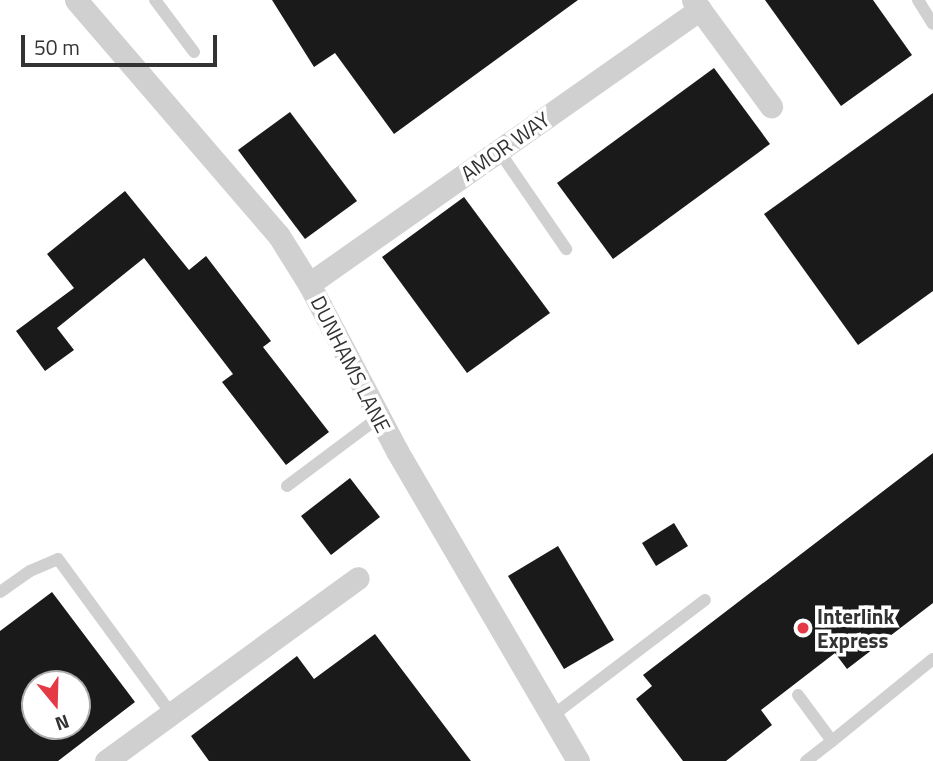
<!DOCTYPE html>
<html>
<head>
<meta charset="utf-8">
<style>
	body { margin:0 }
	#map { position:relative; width:933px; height:761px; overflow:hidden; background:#fff; font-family:"Titillium Web",sans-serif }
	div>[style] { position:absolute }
	.building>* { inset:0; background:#1a1a1a }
	.service>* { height:12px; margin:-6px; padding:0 6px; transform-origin:6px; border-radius:6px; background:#d0d0d0 }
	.minor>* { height:23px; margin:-11.5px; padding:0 11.5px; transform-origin:11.5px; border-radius:11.5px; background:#d0d0d0 }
	.dots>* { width:19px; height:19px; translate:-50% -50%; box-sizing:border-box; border:4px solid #fff; border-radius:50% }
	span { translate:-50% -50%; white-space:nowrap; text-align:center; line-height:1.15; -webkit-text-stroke:7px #fff; paint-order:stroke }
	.street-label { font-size:21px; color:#333 }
	.poi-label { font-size:21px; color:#333; font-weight:700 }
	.left { translate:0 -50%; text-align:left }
	.north { position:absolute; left:21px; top:670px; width:70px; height:70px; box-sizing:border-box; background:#fff; border:2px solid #adadad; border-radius:50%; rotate:161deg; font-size:19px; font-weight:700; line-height:28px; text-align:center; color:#333 }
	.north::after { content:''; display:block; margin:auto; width:24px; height:32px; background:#e63946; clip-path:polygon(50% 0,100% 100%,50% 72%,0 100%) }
	.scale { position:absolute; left:21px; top:35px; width:196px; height:32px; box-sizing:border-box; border:4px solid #333; border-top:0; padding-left:9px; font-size:21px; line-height:24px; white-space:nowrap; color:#333; -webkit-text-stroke:5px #fff; paint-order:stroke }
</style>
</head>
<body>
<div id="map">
	<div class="building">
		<i style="clip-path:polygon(272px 0,578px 0,394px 134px,335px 53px,314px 67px)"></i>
		<i style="clip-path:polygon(765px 0,873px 0,912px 55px,841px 106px)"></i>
		<i style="clip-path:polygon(714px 68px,770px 144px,613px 259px,557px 183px)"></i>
		<i style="clip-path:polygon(933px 93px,933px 291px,858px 345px,764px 214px)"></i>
		<i style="clip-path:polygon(290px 112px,357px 201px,305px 239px,238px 150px)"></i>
		<i style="clip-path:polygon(125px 191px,189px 270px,206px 256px,271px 341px,263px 347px,329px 432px,286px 465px,222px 382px,233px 374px,144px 258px,57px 328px,74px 350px,45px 371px,16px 331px,74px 288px,47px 254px)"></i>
		<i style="clip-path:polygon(464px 197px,550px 313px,467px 373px,382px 257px)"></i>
		<i style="clip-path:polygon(933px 453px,933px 603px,847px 669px,835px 653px,761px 710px,772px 725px,726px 761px,683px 761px,636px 699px,652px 686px,643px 675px)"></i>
		<i style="clip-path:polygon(350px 478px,380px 517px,331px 555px,301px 516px)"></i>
		<i style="clip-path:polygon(674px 523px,688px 546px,656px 566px,642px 543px)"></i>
		<i style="clip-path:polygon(558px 546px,614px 640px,564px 669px,508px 576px)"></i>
		<i style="clip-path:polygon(evenodd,52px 592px,135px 702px,58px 761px,0 761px,0 631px,52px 592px,35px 684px,77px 684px,77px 726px,35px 726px,35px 684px)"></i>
		<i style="clip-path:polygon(375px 634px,471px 761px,209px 761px,191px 736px,297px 656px,314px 679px)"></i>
	</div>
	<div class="service">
		<i style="left:155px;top:0;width:65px;rotate:53.1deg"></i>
		<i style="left:918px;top:0;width:28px;rotate:58deg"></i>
		<i style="left:499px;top:151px;width:119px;rotate:55.6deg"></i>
		<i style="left:287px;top:486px;width:114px;rotate:-36.8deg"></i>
		<i style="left:0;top:592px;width:37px;rotate:-35deg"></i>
		<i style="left:30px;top:571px;width:30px;rotate:-23deg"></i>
		<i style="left:58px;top:559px;width:193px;rotate:53.8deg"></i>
		<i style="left:798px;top:695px;width:57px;rotate:53.5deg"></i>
		<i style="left:832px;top:741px;width:33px;rotate:142deg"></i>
		<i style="left:552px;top:716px;width:192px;rotate:-37.2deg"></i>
		<i style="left:832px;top:741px;width:130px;rotate:-39.1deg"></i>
	</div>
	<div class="minor">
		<i style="left:76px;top:0;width:311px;rotate:49.3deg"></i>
		<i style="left:279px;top:236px;width:57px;rotate:58deg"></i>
		<i style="left:309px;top:284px;width:189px;rotate:62.2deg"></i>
		<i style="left:397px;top:451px;width:359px;rotate:59.7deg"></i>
		<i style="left:693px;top:0;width:132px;rotate:53.7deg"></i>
		<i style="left:309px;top:284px;width:478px;rotate:-35.1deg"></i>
		<i style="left:106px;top:761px;width:311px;rotate:-36deg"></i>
	</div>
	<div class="dots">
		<i style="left:803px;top:628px;background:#e63946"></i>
	</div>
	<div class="street-label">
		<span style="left:505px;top:146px;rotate:-35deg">AMOR WAY</span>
		<span style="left:351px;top:364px;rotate:63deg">DUNHAMS LANE</span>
	</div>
	<div class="poi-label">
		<span class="left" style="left:817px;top:628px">Interlink<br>Express</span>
	</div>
	<div class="north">N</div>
	<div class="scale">50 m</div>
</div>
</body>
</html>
